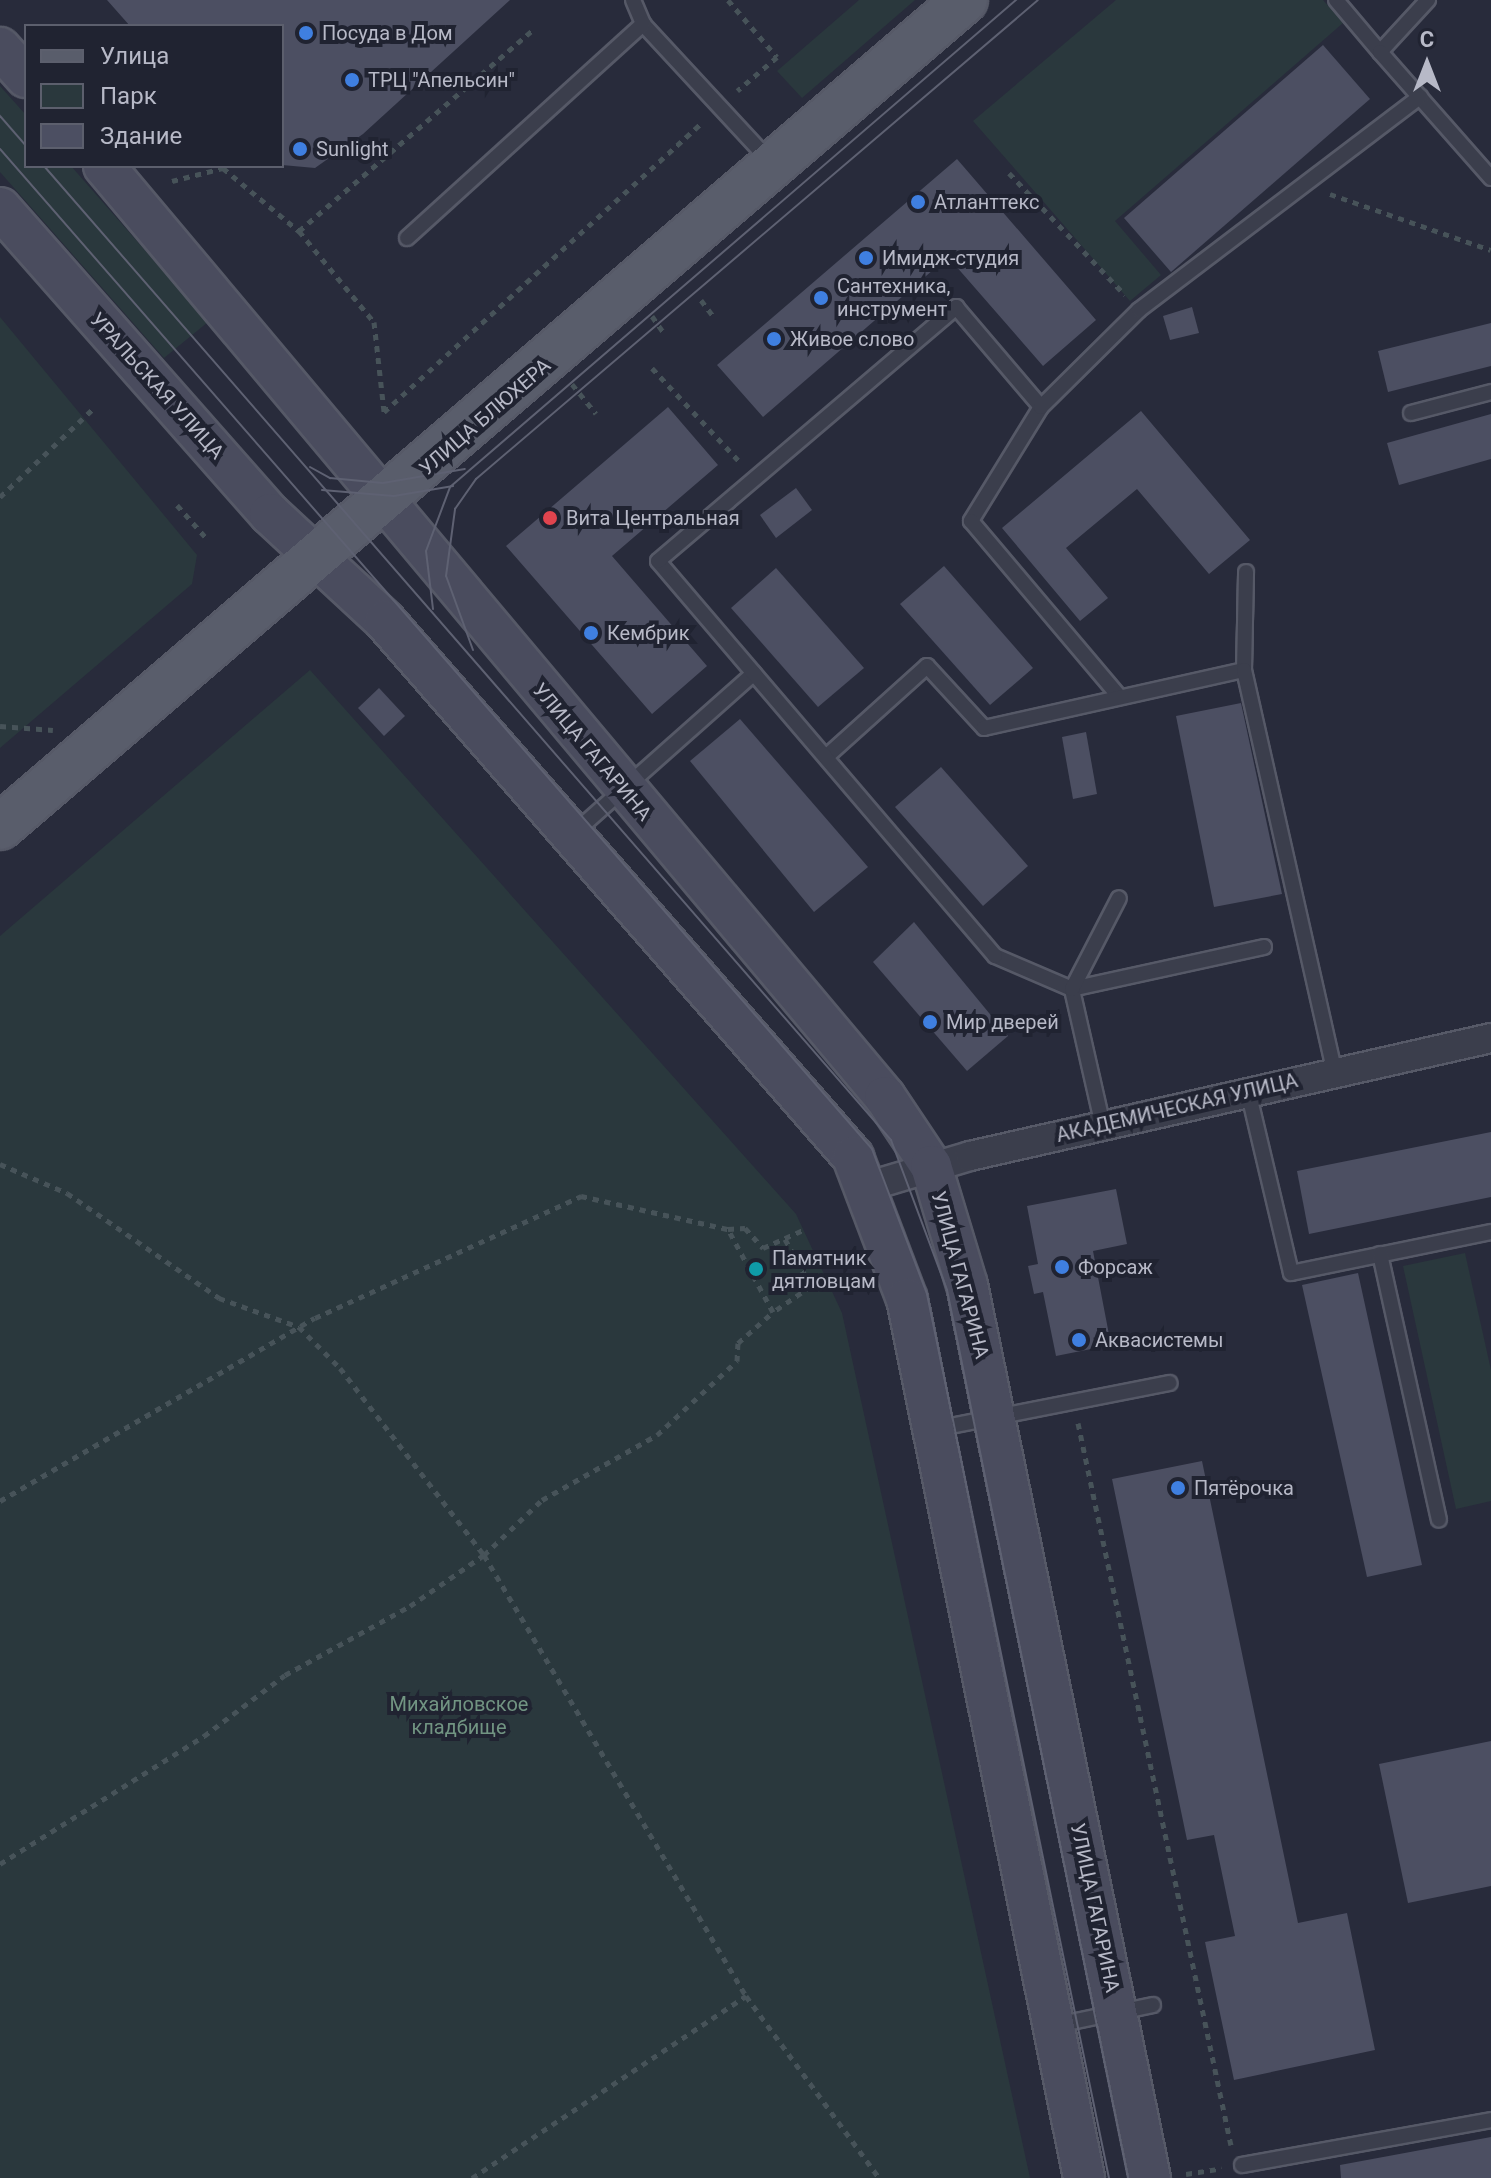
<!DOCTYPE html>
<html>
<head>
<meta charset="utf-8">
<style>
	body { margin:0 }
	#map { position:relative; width:1491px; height:2178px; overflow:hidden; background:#282b3b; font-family:Roboto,sans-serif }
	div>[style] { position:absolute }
	.green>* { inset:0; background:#2a383d }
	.building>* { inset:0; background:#4c4f62 }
	.path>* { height:5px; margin-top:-2.5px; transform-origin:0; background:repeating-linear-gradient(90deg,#475359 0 6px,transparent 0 12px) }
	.roads { filter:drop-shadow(2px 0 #565967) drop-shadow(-2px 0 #565967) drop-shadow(0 2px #565967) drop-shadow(0 -2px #565967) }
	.lane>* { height:14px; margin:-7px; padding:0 7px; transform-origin:7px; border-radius:7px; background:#3b3e4c }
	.street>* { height:28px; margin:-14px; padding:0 14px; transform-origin:14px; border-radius:14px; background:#3b3e4c }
	.secondary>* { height:40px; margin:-20px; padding:0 20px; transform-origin:20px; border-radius:20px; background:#4a4c5e }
	.primary>* { height:44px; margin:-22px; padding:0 22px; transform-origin:22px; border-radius:22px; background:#595d6b }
	.tram>* { height:2px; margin:-1px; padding:0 1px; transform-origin:1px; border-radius:1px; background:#5e6172 }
	.dots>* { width:22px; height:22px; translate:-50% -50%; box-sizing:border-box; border:4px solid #202331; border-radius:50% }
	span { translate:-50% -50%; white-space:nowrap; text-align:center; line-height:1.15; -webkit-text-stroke:8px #202331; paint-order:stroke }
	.poi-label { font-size:20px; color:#b7b9c7 }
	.left { translate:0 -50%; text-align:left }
	.street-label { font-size:20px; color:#b7b9c7 }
	.park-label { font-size:20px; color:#719482 }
	.legend { position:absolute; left:24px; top:24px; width:260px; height:144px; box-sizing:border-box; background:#202331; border:2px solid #5c5f6d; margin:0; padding:10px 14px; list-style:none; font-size:24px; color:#b7b9c7 }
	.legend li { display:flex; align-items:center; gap:16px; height:40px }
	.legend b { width:40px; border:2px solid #5c5f6d }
	.north { position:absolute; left:1387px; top:24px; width:80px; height:80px; -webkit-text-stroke:6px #202331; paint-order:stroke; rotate:0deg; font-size:22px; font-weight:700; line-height:32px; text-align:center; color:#b7b9c7 }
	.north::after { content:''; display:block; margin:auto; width:28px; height:36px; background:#b7b9c7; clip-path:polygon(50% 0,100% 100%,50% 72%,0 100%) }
</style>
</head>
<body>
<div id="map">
	<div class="green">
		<i style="clip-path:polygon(859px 0,915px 0,802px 98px,777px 71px)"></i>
		<i style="clip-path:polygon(1116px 0,1323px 0,1343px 23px,1115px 221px,1161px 275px,1130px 301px,973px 121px)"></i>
		<i style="clip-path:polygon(0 86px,26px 115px,26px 166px,71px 166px,208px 322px,164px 358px,0 172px)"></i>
		<i style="clip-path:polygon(0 317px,197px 555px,192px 584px,0 748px)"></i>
		<i style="clip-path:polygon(310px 670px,796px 1214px,842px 1313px,1030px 2178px,0 2178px,0 936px)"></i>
		<i style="clip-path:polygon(1465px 1253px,1491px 1370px,1491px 1501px,1456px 1509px,1403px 1266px)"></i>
	</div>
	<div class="building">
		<i style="clip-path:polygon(107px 0,510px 0,363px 134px,315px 168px,282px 165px,282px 26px,130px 26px)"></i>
		<i style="clip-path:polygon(1323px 45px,1370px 99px,1171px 272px,1124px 218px)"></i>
		<i style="clip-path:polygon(957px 159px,1096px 320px,1043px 366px,948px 257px,763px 417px,717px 365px)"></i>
		<i style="clip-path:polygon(1192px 307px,1199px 333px,1170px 340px,1163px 316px)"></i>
		<i style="clip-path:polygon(1491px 323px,1491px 366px,1388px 392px,1378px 351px)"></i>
		<i style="clip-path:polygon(668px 407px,718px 465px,612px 556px,707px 666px,652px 714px,506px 546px)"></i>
		<i style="clip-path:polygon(1141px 411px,1250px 540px,1209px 574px,1137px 489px,1066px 548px,1108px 598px,1080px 621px,1002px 528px)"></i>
		<i style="clip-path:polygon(1491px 414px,1491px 459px,1399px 485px,1387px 443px)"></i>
		<i style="clip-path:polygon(796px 488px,812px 510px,776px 538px,760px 515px)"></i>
		<i style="clip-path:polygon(944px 566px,1033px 668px,990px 705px,900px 604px)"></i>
		<i style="clip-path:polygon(776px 568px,864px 668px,818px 707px,731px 608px)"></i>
		<i style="clip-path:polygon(379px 688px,405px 716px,384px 736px,358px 708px)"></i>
		<i style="clip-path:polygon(1241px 703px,1282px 894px,1214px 907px,1176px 716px)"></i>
		<i style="clip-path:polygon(740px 719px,868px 867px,814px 912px,690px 761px)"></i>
		<i style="clip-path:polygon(1086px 732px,1097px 794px,1073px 799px,1062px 737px)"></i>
		<i style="clip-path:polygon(941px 767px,1028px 866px,983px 906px,895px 807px)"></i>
		<i style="clip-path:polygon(914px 922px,1008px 1036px,967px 1071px,873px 962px)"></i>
		<i style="clip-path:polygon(1491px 1132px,1491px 1197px,1309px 1234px,1297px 1171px)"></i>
		<i style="clip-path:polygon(1116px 1189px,1127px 1244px,1093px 1251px,1111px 1345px,1056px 1356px,1043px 1292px,1034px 1294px,1028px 1266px,1038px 1264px,1027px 1206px)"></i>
		<i style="clip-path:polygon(1358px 1273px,1422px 1565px,1367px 1577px,1302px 1285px)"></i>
		<i style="clip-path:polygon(1202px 1461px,1298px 1923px,1347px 1913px,1375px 2050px,1234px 2080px,1205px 1942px,1235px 1936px,1214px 1835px,1187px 1840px,1112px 1479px)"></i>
		<i style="clip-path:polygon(1491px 1741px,1491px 1886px,1408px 1903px,1379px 1764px)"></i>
		<i style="clip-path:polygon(1491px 2137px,1491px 2178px,1341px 2178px,1340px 2165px)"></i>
	</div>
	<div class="path">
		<i style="left:728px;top:0;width:75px;rotate:49.3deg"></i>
		<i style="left:777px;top:57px;width:52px;rotate:139.6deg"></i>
		<i style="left:1009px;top:173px;width:168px;rotate:46.4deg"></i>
		<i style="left:172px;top:181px;width:53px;rotate:-14.3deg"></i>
		<i style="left:223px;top:168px;width:99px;rotate:39.7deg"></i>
		<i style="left:299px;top:231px;width:310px;rotate:-40.7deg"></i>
		<i style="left:1330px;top:194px;width:170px;rotate:19.2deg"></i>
		<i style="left:299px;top:231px;width:118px;rotate:50.5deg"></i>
		<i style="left:374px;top:322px;width:90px;rotate:83.6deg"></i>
		<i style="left:701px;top:300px;width:21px;rotate:53deg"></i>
		<i style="left:652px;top:316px;width:19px;rotate:55deg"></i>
		<i style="left:652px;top:368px;width:130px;rotate:46.9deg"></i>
		<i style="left:572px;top:384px;width:38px;rotate:51deg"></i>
		<i style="left:384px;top:412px;width:431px;rotate:-42.3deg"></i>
		<i style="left:0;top:497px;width:131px;rotate:-43.5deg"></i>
		<i style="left:177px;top:505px;width:47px;rotate:48.5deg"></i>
		<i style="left:0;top:726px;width:53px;rotate:4.3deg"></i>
		<i style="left:0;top:1164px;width:73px;rotate:23.4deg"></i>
		<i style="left:67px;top:1193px;width:185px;rotate:34.6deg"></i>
		<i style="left:219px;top:1298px;width:85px;rotate:19.9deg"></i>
		<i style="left:299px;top:1327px;width:58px;rotate:45deg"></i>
		<i style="left:340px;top:1368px;width:236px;rotate:52.4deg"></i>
		<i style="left:484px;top:1555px;width:513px;rotate:59.29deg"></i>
		<i style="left:746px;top:1996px;width:225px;rotate:53.8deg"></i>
		<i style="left:785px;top:1239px;width:54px;rotate:61deg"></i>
		<i style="left:811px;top:1286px;width:46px;rotate:145.6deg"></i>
		<i style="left:773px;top:1312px;width:94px;rotate:-118.5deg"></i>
		<i style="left:728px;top:1229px;width:17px;rotate:-3deg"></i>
		<i style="left:745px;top:1228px;width:27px;rotate:48deg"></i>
		<i style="left:763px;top:1248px;width:44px;rotate:-24.2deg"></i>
		<i style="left:1078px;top:1423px;width:738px;rotate:78.04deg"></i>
		<i style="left:0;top:1501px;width:364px;rotate:-30.2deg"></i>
		<i style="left:315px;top:1318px;width:293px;rotate:-24.6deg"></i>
		<i style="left:581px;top:1196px;width:151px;rotate:12.7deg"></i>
		<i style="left:0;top:1864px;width:241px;rotate:-32.1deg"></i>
		<i style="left:204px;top:1736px;width:101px;rotate:-37deg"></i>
		<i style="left:285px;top:1675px;width:143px;rotate:-28.9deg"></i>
		<i style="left:410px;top:1606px;width:90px;rotate:-34.6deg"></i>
		<i style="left:484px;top:1555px;width:80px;rotate:-43.5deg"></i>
		<i style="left:542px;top:1500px;width:132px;rotate:-29.5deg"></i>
		<i style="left:657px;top:1435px;width:109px;rotate:-42.8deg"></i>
		<i style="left:737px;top:1361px;width:18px;rotate:-87deg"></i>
		<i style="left:738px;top:1343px;width:47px;rotate:-41.5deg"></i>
		<i style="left:1186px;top:2174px;width:36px;rotate:-9deg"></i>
		<i style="left:472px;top:2178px;width:329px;rotate:-33.6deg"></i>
	</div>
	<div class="roads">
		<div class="lane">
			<i style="left:633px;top:0;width:26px;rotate:67deg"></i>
			<i style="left:643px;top:24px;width:188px;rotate:47.2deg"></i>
			<i style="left:1336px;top:0;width:68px;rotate:49.8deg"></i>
			<i style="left:1380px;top:52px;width:71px;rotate:-47.3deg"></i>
			<i style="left:1380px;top:52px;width:168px;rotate:48.6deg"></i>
			<i style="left:407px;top:238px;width:319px;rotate:-42.2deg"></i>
			<i style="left:1041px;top:407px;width:134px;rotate:121.6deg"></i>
			<i style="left:971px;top:521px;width:229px;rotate:49.8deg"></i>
			<i style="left:1411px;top:413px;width:83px;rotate:-14.7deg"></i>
			<i style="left:1244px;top:670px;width:98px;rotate:-88.8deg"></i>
			<i style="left:826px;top:757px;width:136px;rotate:-42deg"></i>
			<i style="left:927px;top:666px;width:84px;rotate:47.4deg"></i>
			<i style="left:984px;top:728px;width:266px;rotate:-12.6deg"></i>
			<i style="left:1244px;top:670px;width:410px;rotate:77.3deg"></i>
			<i style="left:575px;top:832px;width:239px;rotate:-41.6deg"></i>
			<i style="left:1264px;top:947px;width:197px;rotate:167.7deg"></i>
			<i style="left:1072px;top:989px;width:84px;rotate:-156.8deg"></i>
			<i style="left:995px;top:956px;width:519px;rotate:-130.47deg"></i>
			<i style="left:658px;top:561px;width:392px;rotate:-40.4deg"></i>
			<i style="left:956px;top:307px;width:131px;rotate:49.6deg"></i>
			<i style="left:1041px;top:407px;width:138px;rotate:-44.7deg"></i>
			<i style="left:1139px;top:310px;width:353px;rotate:-37.2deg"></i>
			<i style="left:1248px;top:1091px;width:187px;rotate:76.7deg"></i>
			<i style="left:1291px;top:1273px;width:204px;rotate:-11.6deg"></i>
			<i style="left:1103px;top:1126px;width:140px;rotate:-102.8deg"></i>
			<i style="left:1072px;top:989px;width:102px;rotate:-62.7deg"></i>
			<i style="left:1380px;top:1254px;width:272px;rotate:77.5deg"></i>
			<i style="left:935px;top:1429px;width:239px;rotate:-11.1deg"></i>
			<i style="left:1057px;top:2025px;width:98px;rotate:-11.8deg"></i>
			<i style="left:1242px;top:2165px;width:253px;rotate:-10.2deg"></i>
		</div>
		<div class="street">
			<i style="left:866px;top:1187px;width:109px;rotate:-16.6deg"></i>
			<i style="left:970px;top:1156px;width:534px;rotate:-12.76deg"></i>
		</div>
		<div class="secondary">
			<i style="left:0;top:48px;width:39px;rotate:48deg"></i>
			<i style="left:104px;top:166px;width:1215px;rotate:50.01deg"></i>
			<i style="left:885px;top:1097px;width:83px;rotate:56.3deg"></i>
			<i style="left:931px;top:1166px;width:124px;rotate:73.2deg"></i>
			<i style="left:967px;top:1285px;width:912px;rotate:78.42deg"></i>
			<i style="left:0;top:208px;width:408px;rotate:48.6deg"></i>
			<i style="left:270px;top:514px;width:157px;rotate:42.9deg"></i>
			<i style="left:385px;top:621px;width:712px;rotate:48.87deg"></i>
			<i style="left:853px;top:1157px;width:152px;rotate:69.2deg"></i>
			<i style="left:907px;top:1299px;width:897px;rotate:78.61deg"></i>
		</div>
		<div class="primary">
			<i style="left:0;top:827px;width:1271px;rotate:-40.6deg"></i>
		</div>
	</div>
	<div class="tram">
		<i style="left:0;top:116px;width:40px;rotate:49deg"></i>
		<i style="left:0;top:149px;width:1327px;rotate:48.91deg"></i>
		<i style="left:872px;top:1149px;width:155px;rotate:69.2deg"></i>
		<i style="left:927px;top:1294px;width:903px;rotate:78.37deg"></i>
		<i style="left:44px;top:166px;width:1291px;rotate:48.99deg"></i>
		<i style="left:891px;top:1140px;width:160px;rotate:69.5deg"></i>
		<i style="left:947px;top:1290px;width:906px;rotate:78.48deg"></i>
		<i style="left:310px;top:467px;width:23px;rotate:29deg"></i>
		<i style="left:330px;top:478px;width:53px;rotate:5.4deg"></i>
		<i style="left:383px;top:483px;width:83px;rotate:-9.7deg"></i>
		<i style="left:322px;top:490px;width:72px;rotate:4.8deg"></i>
		<i style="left:394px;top:496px;width:60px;rotate:-9.6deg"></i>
		<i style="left:433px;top:609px;width:58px;rotate:-96.9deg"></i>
		<i style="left:426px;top:551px;width:68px;rotate:-69.4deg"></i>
		<i style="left:450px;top:487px;width:747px;rotate:-40.71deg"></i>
		<i style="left:473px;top:650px;width:79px;rotate:-110deg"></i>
		<i style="left:446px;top:576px;width:68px;rotate:-82.3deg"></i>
		<i style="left:455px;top:509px;width:37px;rotate:-55deg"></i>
		<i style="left:476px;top:479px;width:738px;rotate:-40.44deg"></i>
	</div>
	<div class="dots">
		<i style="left:306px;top:33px;background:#3f7fe0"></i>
		<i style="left:352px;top:80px;background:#3f7fe0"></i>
		<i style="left:300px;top:149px;background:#3f7fe0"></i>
		<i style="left:918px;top:202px;background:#3f7fe0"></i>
		<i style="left:866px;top:258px;background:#3f7fe0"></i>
		<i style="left:821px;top:298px;background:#3f7fe0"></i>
		<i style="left:774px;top:339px;background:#3f7fe0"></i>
		<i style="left:550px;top:518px;background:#e0444e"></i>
		<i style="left:591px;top:633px;background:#3f7fe0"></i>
		<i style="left:930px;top:1022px;background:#3f7fe0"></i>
		<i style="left:1062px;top:1267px;background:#3f7fe0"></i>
		<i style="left:756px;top:1269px;background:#0f9aa8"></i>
		<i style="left:1079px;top:1340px;background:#3f7fe0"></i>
		<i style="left:1178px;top:1488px;background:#3f7fe0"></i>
	</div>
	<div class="poi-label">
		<span class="left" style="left:322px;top:33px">Посуда в Дом</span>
		<span class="left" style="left:368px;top:80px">ТРЦ "Апельсин"</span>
		<span class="left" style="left:316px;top:149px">Sunlight</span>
		<span class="left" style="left:934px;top:202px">Атланттекс</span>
		<span class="left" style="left:882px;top:258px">Имидж-студия</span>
		<span class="left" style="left:837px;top:298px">Сантехника,<br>инструмент</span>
		<span class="left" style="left:790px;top:339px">Живое слово</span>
		<span class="left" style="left:566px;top:518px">Вита Центральная</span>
		<span class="left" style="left:607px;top:633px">Кембрик</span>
		<span class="left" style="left:946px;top:1022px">Мир дверей</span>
		<span class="left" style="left:772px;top:1270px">Памятник<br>дятловцам</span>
		<span class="left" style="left:1078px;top:1267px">Форсаж</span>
		<span class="left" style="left:1095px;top:1340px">Аквасистемы</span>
		<span class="left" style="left:1194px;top:1488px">Пятёрочка</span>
	</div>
	<div class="street-label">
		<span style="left:157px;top:386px;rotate:48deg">УРАЛЬСКАЯ УЛИЦА</span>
		<span style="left:485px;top:417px;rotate:-41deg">УЛИЦА БЛЮХЕРА</span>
		<span style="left:592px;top:752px;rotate:50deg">УЛИЦА ГАГАРИНА</span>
		<span style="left:1177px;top:1108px;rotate:-13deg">АКАДЕМИЧЕСКАЯ УЛИЦА</span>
		<span style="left:960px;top:1275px;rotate:75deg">УЛИЦА ГАГАРИНА</span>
		<span style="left:1095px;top:1908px;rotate:78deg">УЛИЦА ГАГАРИНА</span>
	</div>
	<div class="park-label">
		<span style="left:459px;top:1716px">Михайловское<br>кладбище</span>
	</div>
	<ul class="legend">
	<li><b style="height:10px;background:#595d6b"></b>Улица</li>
	<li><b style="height:22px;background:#2a383d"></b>Парк</li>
	<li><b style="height:22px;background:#4c4f62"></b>Здание</li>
	</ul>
	<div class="north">С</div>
</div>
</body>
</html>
